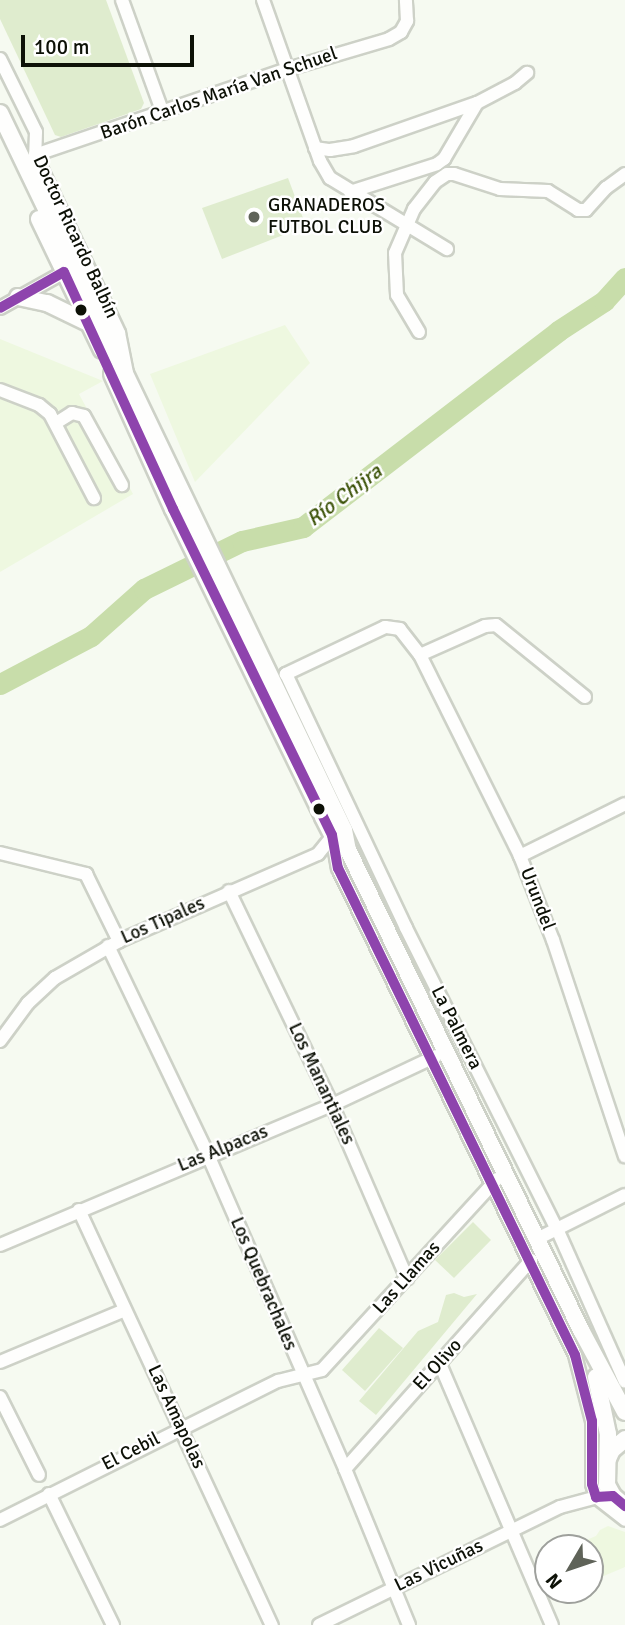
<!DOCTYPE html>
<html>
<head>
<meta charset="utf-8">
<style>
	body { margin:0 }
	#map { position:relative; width:625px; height:1625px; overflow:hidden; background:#f6faf1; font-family:Signika,sans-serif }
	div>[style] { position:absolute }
	.built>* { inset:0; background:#eef8e0 }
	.green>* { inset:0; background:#dfecce }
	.river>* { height:21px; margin:-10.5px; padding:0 10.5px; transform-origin:10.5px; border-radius:10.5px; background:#c8ddaa }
	.roads { filter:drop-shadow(2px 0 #cdd1c7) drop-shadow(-2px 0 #cdd1c7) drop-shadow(0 2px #cdd1c7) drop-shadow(0 -2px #cdd1c7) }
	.minor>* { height:12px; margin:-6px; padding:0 6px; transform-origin:6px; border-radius:6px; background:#fefefd }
	.major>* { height:16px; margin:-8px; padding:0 8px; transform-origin:8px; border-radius:8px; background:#fefefd }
	.bus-1>* { height:10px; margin:-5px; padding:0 5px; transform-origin:5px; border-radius:5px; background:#8e44ad }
	.dots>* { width:19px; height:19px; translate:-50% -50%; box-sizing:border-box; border:4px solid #fff; border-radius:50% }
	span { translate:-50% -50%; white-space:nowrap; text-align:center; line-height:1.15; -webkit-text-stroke:5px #fff; paint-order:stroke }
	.street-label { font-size:19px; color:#0d1107 }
	.poi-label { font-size:19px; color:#0d1107 }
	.left { translate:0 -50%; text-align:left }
	.water-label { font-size:21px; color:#3b5207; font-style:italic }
	.north { position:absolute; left:534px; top:1534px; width:70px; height:70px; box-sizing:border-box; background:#fff; border:2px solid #9ea09c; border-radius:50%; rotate:231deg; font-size:19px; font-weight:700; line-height:28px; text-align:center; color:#0d1107 }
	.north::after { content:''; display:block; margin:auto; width:24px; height:32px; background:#5f6359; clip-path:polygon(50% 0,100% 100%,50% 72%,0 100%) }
	.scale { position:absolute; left:21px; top:35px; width:173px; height:32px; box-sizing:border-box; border:4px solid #0d1107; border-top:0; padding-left:9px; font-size:21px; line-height:24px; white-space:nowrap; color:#0d1107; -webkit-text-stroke:5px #fff; paint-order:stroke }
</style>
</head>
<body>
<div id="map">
	<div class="built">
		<i style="clip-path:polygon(285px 325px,310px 363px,195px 482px,150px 374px)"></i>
		<i style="clip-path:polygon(0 339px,103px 381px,79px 394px,133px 494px,0 572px)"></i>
		<i style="clip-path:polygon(608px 1526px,625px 1532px,625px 1567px,599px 1578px,590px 1558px,590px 1548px,581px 1548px,579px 1543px,596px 1536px,600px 1530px)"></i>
	</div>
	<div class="green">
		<i style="clip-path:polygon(0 0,106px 0,144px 103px,141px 109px,61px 137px,55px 135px,0 19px)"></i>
		<i style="clip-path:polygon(288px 178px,306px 226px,222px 259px,202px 208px)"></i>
		<i style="clip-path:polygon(473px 1222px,491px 1240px,454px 1278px,435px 1260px)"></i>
		<i style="clip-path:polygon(454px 1293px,464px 1297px,477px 1294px,376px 1415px,359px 1401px,418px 1331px,438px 1322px,446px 1295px)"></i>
		<i style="clip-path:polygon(379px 1328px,403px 1348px,365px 1391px,342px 1370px)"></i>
	</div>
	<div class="river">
		<i style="left:0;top:684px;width:103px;rotate:-27.8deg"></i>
		<i style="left:91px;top:636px;width:71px;rotate:-41.6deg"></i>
		<i style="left:144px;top:589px;width:109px;rotate:-26.1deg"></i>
		<i style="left:242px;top:541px;width:63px;rotate:-12.9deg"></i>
		<i style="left:303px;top:527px;width:322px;rotate:-37.5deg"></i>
		<i style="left:558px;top:331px;width:55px;rotate:-33.1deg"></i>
		<i style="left:604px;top:301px;width:31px;rotate:-48deg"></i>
	</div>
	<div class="roads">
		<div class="minor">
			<i style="left:122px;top:0;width:120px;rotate:70.1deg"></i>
			<i style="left:263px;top:0;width:171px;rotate:70.5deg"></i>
			<i style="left:320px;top:161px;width:20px;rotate:60deg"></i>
			<i style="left:330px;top:178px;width:137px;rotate:31.3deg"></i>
			<i style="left:0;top:59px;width:81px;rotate:63.7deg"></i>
			<i style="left:36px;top:132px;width:23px;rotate:92deg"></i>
			<i style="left:35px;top:155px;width:197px;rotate:64.7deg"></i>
			<i style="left:119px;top:333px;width:41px;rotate:78.7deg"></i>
			<i style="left:315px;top:148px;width:15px;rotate:8deg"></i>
			<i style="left:330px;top:150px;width:24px;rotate:-9deg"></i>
			<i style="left:354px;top:146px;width:130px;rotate:-19.3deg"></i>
			<i style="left:477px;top:103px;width:43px;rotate:-27.8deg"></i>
			<i style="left:515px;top:83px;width:16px;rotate:-40deg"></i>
			<i style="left:35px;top:155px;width:267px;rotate:-18.8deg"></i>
			<i style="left:288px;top:69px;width:105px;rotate:-16.5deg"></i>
			<i style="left:389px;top:39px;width:14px;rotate:-30deg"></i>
			<i style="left:401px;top:32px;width:13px;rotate:-61deg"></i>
			<i style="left:407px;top:21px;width:21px;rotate:-93deg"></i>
			<i style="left:350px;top:192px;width:91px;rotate:-17.8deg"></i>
			<i style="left:437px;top:164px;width:9px;rotate:-36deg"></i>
			<i style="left:444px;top:159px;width:65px;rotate:-59.5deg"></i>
			<i style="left:0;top:308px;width:80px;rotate:-29.1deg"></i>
			<i style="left:419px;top:332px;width:43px;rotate:-120.7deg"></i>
			<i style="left:397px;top:295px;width:42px;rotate:-92.7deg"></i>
			<i style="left:395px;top:253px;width:48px;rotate:-66.6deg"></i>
			<i style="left:414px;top:209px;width:34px;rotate:-52deg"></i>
			<i style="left:435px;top:182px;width:14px;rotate:-34deg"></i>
			<i style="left:447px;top:174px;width:7px"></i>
			<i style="left:454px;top:174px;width:48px;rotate:18.1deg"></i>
			<i style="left:500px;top:189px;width:48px;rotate:2.4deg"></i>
			<i style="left:548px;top:191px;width:36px;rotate:32deg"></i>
			<i style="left:578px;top:210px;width:8px"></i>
			<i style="left:586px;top:210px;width:30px;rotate:-48deg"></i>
			<i style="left:606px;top:188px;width:24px;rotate:-36deg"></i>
			<i style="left:0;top:390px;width:42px;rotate:21deg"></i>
			<i style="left:39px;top:405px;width:14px;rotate:39deg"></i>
			<i style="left:50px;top:414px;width:95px;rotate:62.4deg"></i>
			<i style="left:56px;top:423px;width:19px;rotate:-32deg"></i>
			<i style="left:72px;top:413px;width:12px;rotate:14deg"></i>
			<i style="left:84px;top:416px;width:79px;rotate:61.2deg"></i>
			<i style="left:420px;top:655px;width:225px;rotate:63.5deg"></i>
			<i style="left:520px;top:856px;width:90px;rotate:68.6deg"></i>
			<i style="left:553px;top:940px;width:228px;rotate:71.6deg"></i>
			<i style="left:585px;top:697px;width:114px;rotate:-141deg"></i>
			<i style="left:496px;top:625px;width:11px;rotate:175deg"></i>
			<i style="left:485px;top:626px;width:71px;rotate:156deg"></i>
			<i style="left:420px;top:655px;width:33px;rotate:-128deg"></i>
			<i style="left:400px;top:629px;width:15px;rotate:-172deg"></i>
			<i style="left:385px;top:627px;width:110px;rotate:154.6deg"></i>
			<i style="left:286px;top:674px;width:281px;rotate:64.7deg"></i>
			<i style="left:406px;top:928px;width:337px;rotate:63.4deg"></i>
			<i style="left:557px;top:1229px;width:167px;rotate:66deg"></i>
			<i style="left:332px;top:835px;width:34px;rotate:80deg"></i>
			<i style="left:338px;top:868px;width:542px;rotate:64.05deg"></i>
			<i style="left:575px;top:1355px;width:68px;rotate:75.6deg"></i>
			<i style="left:592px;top:1421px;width:63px;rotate:90deg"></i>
			<i style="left:592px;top:1484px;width:14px;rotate:73deg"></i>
			<i style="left:0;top:853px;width:89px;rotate:13.7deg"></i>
			<i style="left:86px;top:874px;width:75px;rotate:63.8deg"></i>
			<i style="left:520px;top:856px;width:117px;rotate:-26.3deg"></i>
			<i style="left:229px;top:891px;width:237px;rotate:64.3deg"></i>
			<i style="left:332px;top:1105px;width:189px;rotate:66.6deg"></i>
			<i style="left:108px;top:946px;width:232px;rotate:64.4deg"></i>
			<i style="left:208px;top:1155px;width:343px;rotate:66.4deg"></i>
			<i style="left:345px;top:1469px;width:169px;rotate:67.7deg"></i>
			<i style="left:0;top:1041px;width:47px;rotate:-53.6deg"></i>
			<i style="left:28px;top:1003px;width:37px;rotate:-43deg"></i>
			<i style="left:55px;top:978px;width:74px;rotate:-30deg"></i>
			<i style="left:119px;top:941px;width:217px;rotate:-23.6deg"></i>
			<i style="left:318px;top:854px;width:26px;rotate:-51deg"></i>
			<i style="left:79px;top:1210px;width:458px;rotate:65.1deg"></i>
			<i style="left:537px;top:1239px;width:98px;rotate:-26.6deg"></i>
			<i style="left:0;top:1245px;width:360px;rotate:-22.9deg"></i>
			<i style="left:332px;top:1105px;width:115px;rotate:-25.2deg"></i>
			<i style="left:0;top:1362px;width:135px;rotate:-22.6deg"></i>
			<i style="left:440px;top:1364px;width:284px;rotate:66.8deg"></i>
			<i style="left:0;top:1397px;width:87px;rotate:63.4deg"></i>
			<i style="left:345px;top:1469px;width:280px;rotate:-48.3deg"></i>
			<i style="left:49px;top:1494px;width:146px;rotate:64deg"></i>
			<i style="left:596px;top:1497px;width:37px;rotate:38deg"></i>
			<i style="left:0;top:1520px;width:311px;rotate:-26.6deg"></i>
			<i style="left:278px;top:1381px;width:45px;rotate:-14deg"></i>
			<i style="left:322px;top:1370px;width:259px;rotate:-47.5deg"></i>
			<i style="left:319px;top:1625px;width:268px;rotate:-26.1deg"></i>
			<i style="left:560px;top:1507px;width:42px;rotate:-15deg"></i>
		</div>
		<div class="major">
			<i style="left:0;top:113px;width:795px;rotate:64.37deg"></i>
			<i style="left:344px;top:830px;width:20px;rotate:79deg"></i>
			<i style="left:348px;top:850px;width:534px;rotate:64.11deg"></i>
			<i style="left:581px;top:1330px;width:93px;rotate:61.8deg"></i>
			<i style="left:39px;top:219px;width:145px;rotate:64.3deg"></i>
			<i style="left:18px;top:297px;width:30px;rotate:12deg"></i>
			<i style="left:47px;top:303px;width:46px;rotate:26deg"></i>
			<i style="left:112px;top:374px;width:148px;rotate:65.7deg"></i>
			<i style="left:173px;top:509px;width:343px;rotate:64deg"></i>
			<i style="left:323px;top:817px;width:20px;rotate:63deg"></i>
			<i style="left:332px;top:835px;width:22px;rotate:43deg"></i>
			<i style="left:596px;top:1377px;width:58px;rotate:78.1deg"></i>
			<i style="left:608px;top:1434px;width:51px;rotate:91.1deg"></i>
			<i style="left:607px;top:1485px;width:13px;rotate:61deg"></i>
			<i style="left:613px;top:1496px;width:16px;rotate:40deg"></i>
			<i style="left:608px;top:1459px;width:10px;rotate:-66deg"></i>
			<i style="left:612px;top:1450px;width:17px;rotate:-40deg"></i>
		</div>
	</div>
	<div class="bus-1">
		<i style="left:0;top:308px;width:73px;rotate:-29.4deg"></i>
		<i style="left:64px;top:272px;width:261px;rotate:65.3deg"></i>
		<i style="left:173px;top:509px;width:363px;rotate:64deg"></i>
		<i style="left:332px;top:835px;width:34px;rotate:80deg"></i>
		<i style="left:338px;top:868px;width:542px;rotate:64.05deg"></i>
		<i style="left:575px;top:1355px;width:68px;rotate:75.6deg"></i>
		<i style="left:592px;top:1421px;width:63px;rotate:90deg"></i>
		<i style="left:592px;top:1484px;width:14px;rotate:73deg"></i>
		<i style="left:596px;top:1497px;width:17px;rotate:-3deg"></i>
		<i style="left:613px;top:1496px;width:16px;rotate:40deg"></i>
	</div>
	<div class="dots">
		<i style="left:254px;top:217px;background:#5f6359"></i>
		<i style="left:81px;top:310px;background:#0d1107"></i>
		<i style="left:319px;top:809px;background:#0d1107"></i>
	</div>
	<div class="street-label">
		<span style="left:219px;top:94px;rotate:-19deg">Barón Carlos María Van Schuel</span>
		<span style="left:75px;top:237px;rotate:65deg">Doctor Ricardo Balbín</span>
		<span style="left:537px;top:899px;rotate:69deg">Urundel</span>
		<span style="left:163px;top:921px;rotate:-24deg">Los Tipales</span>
		<span style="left:456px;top:1028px;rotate:63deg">La Palmera</span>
		<span style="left:321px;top:1084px;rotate:65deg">Los Manantiales</span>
		<span style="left:223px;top:1149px;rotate:-22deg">Las Alpacas</span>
		<span style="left:407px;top:1278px;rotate:-48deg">Las Llamas</span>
		<span style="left:263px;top:1284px;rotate:67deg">Los Quebrachales</span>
		<span style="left:438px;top:1365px;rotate:-48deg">El Olivo</span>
		<span style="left:176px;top:1417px;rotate:65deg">Las Amapolas</span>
		<span style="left:131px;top:1452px;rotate:-27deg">El Cebil</span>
		<span style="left:439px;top:1566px;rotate:-26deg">Las Vicuñas</span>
	</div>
	<div class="poi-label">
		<span class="left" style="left:268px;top:217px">GRANADEROS<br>FUTBOL CLUB</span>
	</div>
	<div class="water-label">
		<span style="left:344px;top:495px;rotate:-37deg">Río Chijra</span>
	</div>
	<div class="north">N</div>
	<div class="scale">100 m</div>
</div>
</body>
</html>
